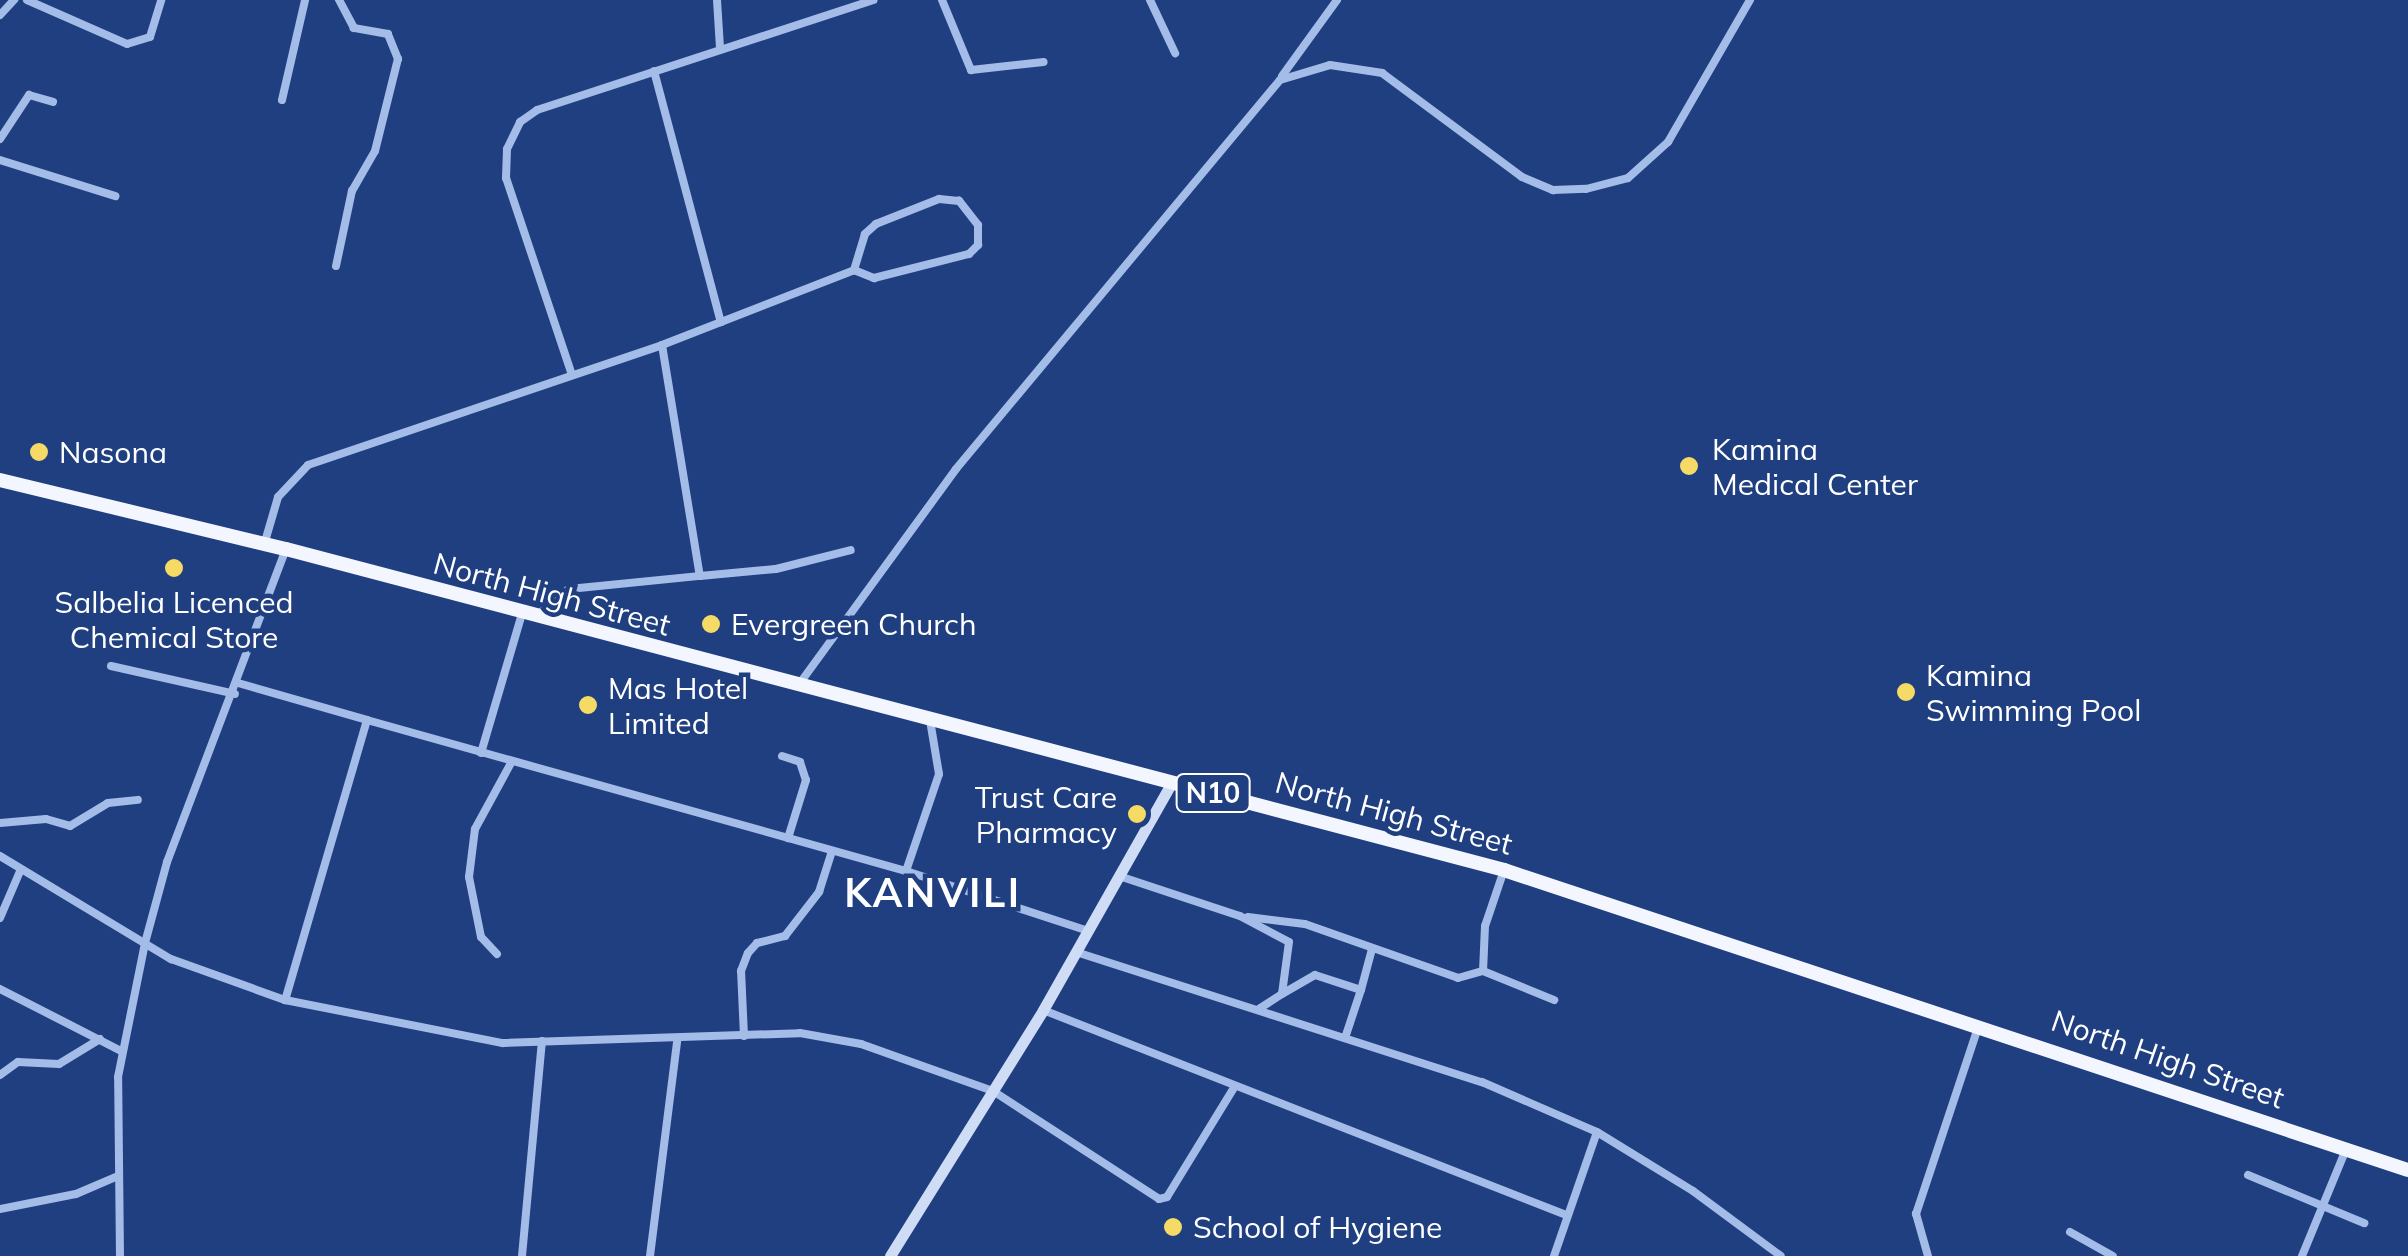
<!DOCTYPE html>
<html>
<head>
<meta charset="utf-8">
<style>
	body { margin:0 }
	#map { position:relative; width:2408px; height:1256px; overflow:hidden; background:#203f80; font-family:Mulish,sans-serif }
	div>[style] { position:absolute }
	.minor>* { height:8px; margin:-4px; padding:0 4px; transform-origin:4px; border-radius:4px; background:#a4bce8 }
	.secondary>* { height:11px; margin:-5.5px; padding:0 5.5px; transform-origin:5.5px; border-radius:5.5px; background:#cfdcf6 }
	.trunk>* { height:14px; margin:-7px; padding:0 7px; transform-origin:7px; border-radius:7px; background:#f3f6fe }
	.dots>* { width:28px; height:28px; translate:-50% -50%; box-sizing:border-box; border:5px solid #203f80; border-radius:50% }
	span { translate:-50% -50%; white-space:nowrap; text-align:center; line-height:1.15; -webkit-text-stroke:9px #203f80; paint-order:stroke }
	.shield-label span { padding:2px 8px; background:#203f80; border:2px solid; border-radius:8px; -webkit-text-stroke-width:0 }
	.shield-label { font-size:28px; color:#fff; font-weight:700 }
	.poi-label { font-size:30px; color:#fff }
	.left { translate:0 -50%; text-align:left }
	.right { translate:-100% -50%; text-align:right }
	.street-label { font-size:30px; color:#fff }
	.district-label { font-size:40px; color:#fff; font-weight:700; letter-spacing:2.5px }
</style>
</head>
<body>
<div id="map">
	<div class="minor">
		<i style="left:27px;top:0;width:109px;rotate:23.7deg"></i>
		<i style="left:127px;top:44px;width:24px;rotate:-17deg"></i>
		<i style="left:150px;top:37px;width:39px;rotate:-73deg"></i>
		<i style="left:717px;top:0;width:48px;rotate:86.4deg"></i>
		<i style="left:942px;top:0;width:76px;rotate:67.5deg"></i>
		<i style="left:971px;top:70px;width:73px;rotate:-6.3deg"></i>
		<i style="left:1150px;top:0;width:59px;rotate:64.7deg"></i>
		<i style="left:0;top:15px;width:21px;rotate:-47deg"></i>
		<i style="left:654px;top:71px;width:260px;rotate:75.1deg"></i>
		<i style="left:1282px;top:76px;width:94px;rotate:-54.1deg"></i>
		<i style="left:282px;top:100px;width:103px;rotate:-77deg"></i>
		<i style="left:0;top:139px;width:53px;rotate:-56.6deg"></i>
		<i style="left:29px;top:95px;width:25px;rotate:16deg"></i>
		<i style="left:0;top:160px;width:121px;rotate:17.4deg"></i>
		<i style="left:336px;top:266px;width:77px;rotate:-78deg"></i>
		<i style="left:352px;top:191px;width:46px;rotate:-60.1deg"></i>
		<i style="left:375px;top:151px;width:95px;rotate:-76deg"></i>
		<i style="left:398px;top:59px;width:27px;rotate:-112deg"></i>
		<i style="left:388px;top:34px;width:35px;rotate:-170deg"></i>
		<i style="left:354px;top:28px;width:32px;rotate:-118deg"></i>
		<i style="left:662px;top:345px;width:234px;rotate:80.7deg"></i>
		<i style="left:700px;top:576px;width:76px;rotate:-5.3deg"></i>
		<i style="left:776px;top:569px;width:77px;rotate:-14.2deg"></i>
		<i style="left:572px;top:375px;width:208px;rotate:-108.5deg"></i>
		<i style="left:506px;top:178px;width:29px;rotate:-88deg"></i>
		<i style="left:507px;top:149px;width:30px;rotate:-64deg"></i>
		<i style="left:520px;top:122px;width:21px;rotate:-35deg"></i>
		<i style="left:537px;top:110px;width:354px;rotate:-18.1deg"></i>
		<i style="left:264px;top:545px;width:50px;rotate:-73.7deg"></i>
		<i style="left:278px;top:497px;width:44px;rotate:-46.8deg"></i>
		<i style="left:308px;top:465px;width:374px;rotate:-18.7deg"></i>
		<i style="left:662px;top:345px;width:206px;rotate:-21.3deg"></i>
		<i style="left:854px;top:270px;width:22px;rotate:22deg"></i>
		<i style="left:874px;top:278px;width:98px;rotate:-14.2deg"></i>
		<i style="left:969px;top:254px;width:13px;rotate:-45deg"></i>
		<i style="left:978px;top:245px;width:20px;rotate:-90deg"></i>
		<i style="left:978px;top:225px;width:31px;rotate:-128deg"></i>
		<i style="left:959px;top:201px;width:20px;rotate:-174deg"></i>
		<i style="left:939px;top:199px;width:68px;rotate:158.4deg"></i>
		<i style="left:876px;top:224px;width:15px;rotate:138deg"></i>
		<i style="left:865px;top:234px;width:38px;rotate:107deg"></i>
		<i style="left:539px;top:614px;width:39px;rotate:-40deg"></i>
		<i style="left:569px;top:589px;width:132px;rotate:-5.7deg"></i>
		<i style="left:111px;top:666px;width:127px;rotate:12.7deg"></i>
		<i style="left:238px;top:683px;width:134px;rotate:16deg"></i>
		<i style="left:367px;top:720px;width:292px;rotate:106.3deg"></i>
		<i style="left:800px;top:683px;width:265px;rotate:-53.9deg"></i>
		<i style="left:956px;top:469px;width:506px;rotate:-50.21deg"></i>
		<i style="left:1280px;top:80px;width:52px;rotate:-16.7deg"></i>
		<i style="left:1330px;top:65px;width:53px;rotate:8.7deg"></i>
		<i style="left:1382px;top:73px;width:174px;rotate:36.6deg"></i>
		<i style="left:1522px;top:177px;width:34px;rotate:23deg"></i>
		<i style="left:1553px;top:190px;width:33px;rotate:-2deg"></i>
		<i style="left:1586px;top:189px;width:43px;rotate:-14.7deg"></i>
		<i style="left:1628px;top:178px;width:54px;rotate:-42deg"></i>
		<i style="left:1668px;top:142px;width:164px;rotate:-60deg"></i>
		<i style="left:367px;top:720px;width:560px;rotate:15.65deg"></i>
		<i style="left:906px;top:871px;width:192px;rotate:18.2deg"></i>
		<i style="left:481px;top:753px;width:145px;rotate:-73.6deg"></i>
		<i style="left:782px;top:756px;width:19px;rotate:18deg"></i>
		<i style="left:800px;top:762px;width:19px;rotate:72deg"></i>
		<i style="left:806px;top:780px;width:61px;rotate:107.2deg"></i>
		<i style="left:0;top:823px;width:46px;rotate:-5deg"></i>
		<i style="left:46px;top:819px;width:25px;rotate:16deg"></i>
		<i style="left:70px;top:826px;width:44px;rotate:-31.2deg"></i>
		<i style="left:108px;top:803px;width:30px;rotate:-6deg"></i>
		<i style="left:0;top:856px;width:200px;rotate:31.1deg"></i>
		<i style="left:171px;top:959px;width:121px;rotate:19.8deg"></i>
		<i style="left:285px;top:1000px;width:222px;rotate:11.2deg"></i>
		<i style="left:503px;top:1043px;width:297px;rotate:-1.9deg"></i>
		<i style="left:800px;top:1033px;width:62px;rotate:10.2deg"></i>
		<i style="left:861px;top:1044px;width:140px;rotate:19.6deg"></i>
		<i style="left:993px;top:1091px;width:198px;rotate:33deg"></i>
		<i style="left:1159px;top:1199px;width:8px;rotate:-14deg"></i>
		<i style="left:1167px;top:1197px;width:130px;rotate:-58.5deg"></i>
		<i style="left:1504px;top:870px;width:59px;rotate:108.7deg"></i>
		<i style="left:1485px;top:926px;width:45px;rotate:92.5deg"></i>
		<i style="left:1483px;top:971px;width:77px;rotate:22.2deg"></i>
		<i style="left:906px;top:871px;width:102px;rotate:-71.2deg"></i>
		<i style="left:939px;top:774px;width:55px;rotate:-99.5deg"></i>
		<i style="left:1122px;top:877px;width:124px;rotate:18.3deg"></i>
		<i style="left:1240px;top:916px;width:55px;rotate:28deg"></i>
		<i style="left:1289px;top:942px;width:52px;rotate:97.7deg"></i>
		<i style="left:1282px;top:994px;width:27px;rotate:147deg"></i>
		<i style="left:1248px;top:917px;width:57px;rotate:7deg"></i>
		<i style="left:1305px;top:924px;width:162px;rotate:19.4deg"></i>
		<i style="left:1458px;top:978px;width:26px;rotate:-16deg"></i>
		<i style="left:0;top:918px;width:53px;rotate:-66.8deg"></i>
		<i style="left:1076px;top:952px;width:426px;rotate:17.8deg"></i>
		<i style="left:1482px;top:1082px;width:125px;rotate:23.5deg"></i>
		<i style="left:1597px;top:1132px;width:113px;rotate:31.6deg"></i>
		<i style="left:1693px;top:1191px;width:109px;rotate:36.5deg"></i>
		<i style="left:497px;top:954px;width:23px;rotate:-133deg"></i>
		<i style="left:481px;top:937px;width:61px;rotate:-101.3deg"></i>
		<i style="left:469px;top:877px;width:48px;rotate:-82.9deg"></i>
		<i style="left:475px;top:829px;width:77px;rotate:-61.4deg"></i>
		<i style="left:0;top:989px;width:136px;rotate:27.1deg"></i>
		<i style="left:1282px;top:994px;width:38px;rotate:-30deg"></i>
		<i style="left:1315px;top:975px;width:48px;rotate:18.1deg"></i>
		<i style="left:1361px;top:990px;width:42px;rotate:-75deg"></i>
		<i style="left:1043px;top:1010px;width:562px;rotate:21.4deg"></i>
		<i style="left:744px;top:1036px;width:65px;rotate:-92.6deg"></i>
		<i style="left:741px;top:971px;width:19px;rotate:-69deg"></i>
		<i style="left:748px;top:953px;width:13px;rotate:-48deg"></i>
		<i style="left:757px;top:943px;width:29px;rotate:-14deg"></i>
		<i style="left:785px;top:936px;width:56px;rotate:-52.3deg"></i>
		<i style="left:819px;top:892px;width:43px;rotate:-72.4deg"></i>
		<i style="left:1345px;top:1038px;width:51px;rotate:-71.6deg"></i>
		<i style="left:0;top:1075px;width:22px;rotate:-36deg"></i>
		<i style="left:18px;top:1062px;width:41px;rotate:2.8deg"></i>
		<i style="left:59px;top:1064px;width:48px;rotate:-31.4deg"></i>
		<i style="left:2248px;top:1175px;width:126px;rotate:22.5deg"></i>
		<i style="left:0;top:1209px;width:77px;rotate:-11.2deg"></i>
		<i style="left:76px;top:1194px;width:46px;rotate:-23.2deg"></i>
		<i style="left:2070px;top:1232px;width:49px;rotate:29.2deg"></i>
		<i style="left:120px;top:1256px;width:179px;rotate:-90.6deg"></i>
		<i style="left:118px;top:1077px;width:137px;rotate:-78.6deg"></i>
		<i style="left:145px;top:943px;width:84px;rotate:-74.8deg"></i>
		<i style="left:167px;top:862px;width:335px;rotate:-69.2deg"></i>
		<i style="left:522px;top:1256px;width:216px;rotate:-84.7deg"></i>
		<i style="left:650px;top:1256px;width:216px;rotate:-82.8deg"></i>
		<i style="left:1554px;top:1256px;width:131px;rotate:-70.9deg"></i>
		<i style="left:1928px;top:1256px;width:44px;rotate:-105.9deg"></i>
		<i style="left:1916px;top:1214px;width:196px;rotate:-71.6deg"></i>
		<i style="left:2302px;top:1256px;width:116px;rotate:-67.6deg"></i>
	</div>
	<div class="secondary">
		<i style="left:890px;top:1256px;width:290px;rotate:-58.1deg"></i>
		<i style="left:1043px;top:1010px;width:262px;rotate:-60.5deg"></i>
	</div>
	<div class="trunk">
		<i style="left:0;top:480px;width:294px;rotate:13.6deg"></i>
		<i style="left:286px;top:549px;width:1260px;rotate:14.76deg"></i>
		<i style="left:1504px;top:870px;width:952px;rotate:18.36deg"></i>
	</div>
	<div class="dots">
		<i style="left:39px;top:452px;background:#f5db65"></i>
		<i style="left:1689px;top:466px;background:#f5db65"></i>
		<i style="left:174px;top:568px;background:#f5db65"></i>
		<i style="left:711px;top:624px;background:#f5db65"></i>
		<i style="left:1906px;top:692px;background:#f5db65"></i>
		<i style="left:588px;top:705px;background:#f5db65"></i>
		<i style="left:1137px;top:814px;background:#f5db65"></i>
		<i style="left:1173px;top:1227px;background:#f5db65"></i>
	</div>
	<div class="shield-label">
		<span style="left:1213px;top:793px">N10</span>
	</div>
	<div class="poi-label">
		<span class="left" style="left:1712px;top:466px">Kamina<br>Medical Center</span>
		<span class="left" style="left:59px;top:452px">Nasona</span>
		<span style="left:174px;top:619px">Salbelia Licenced<br>Chemical Store</span>
		<span class="left" style="left:731px;top:624px">Evergreen Church</span>
		<span class="left" style="left:1926px;top:692px">Kamina<br>Swimming Pool</span>
		<span class="left" style="left:608px;top:705px">Mas Hotel<br>Limited</span>
		<span class="right" style="left:1117px;top:814px">Trust Care<br>Pharmacy</span>
		<span class="left" style="left:1193px;top:1227px">School of Hygiene</span>
	</div>
	<div class="street-label">
		<span style="left:552px;top:594px;rotate:15deg">North High Street</span>
		<span style="left:1394px;top:813px;rotate:15deg">North High Street</span>
		<span style="left:2168px;top:1059px;rotate:19deg">North High Street</span>
	</div>
	<div class="district-label">
		<span style="left:933px;top:892px">KANVILI</span>
	</div>
</div>
</body>
</html>
